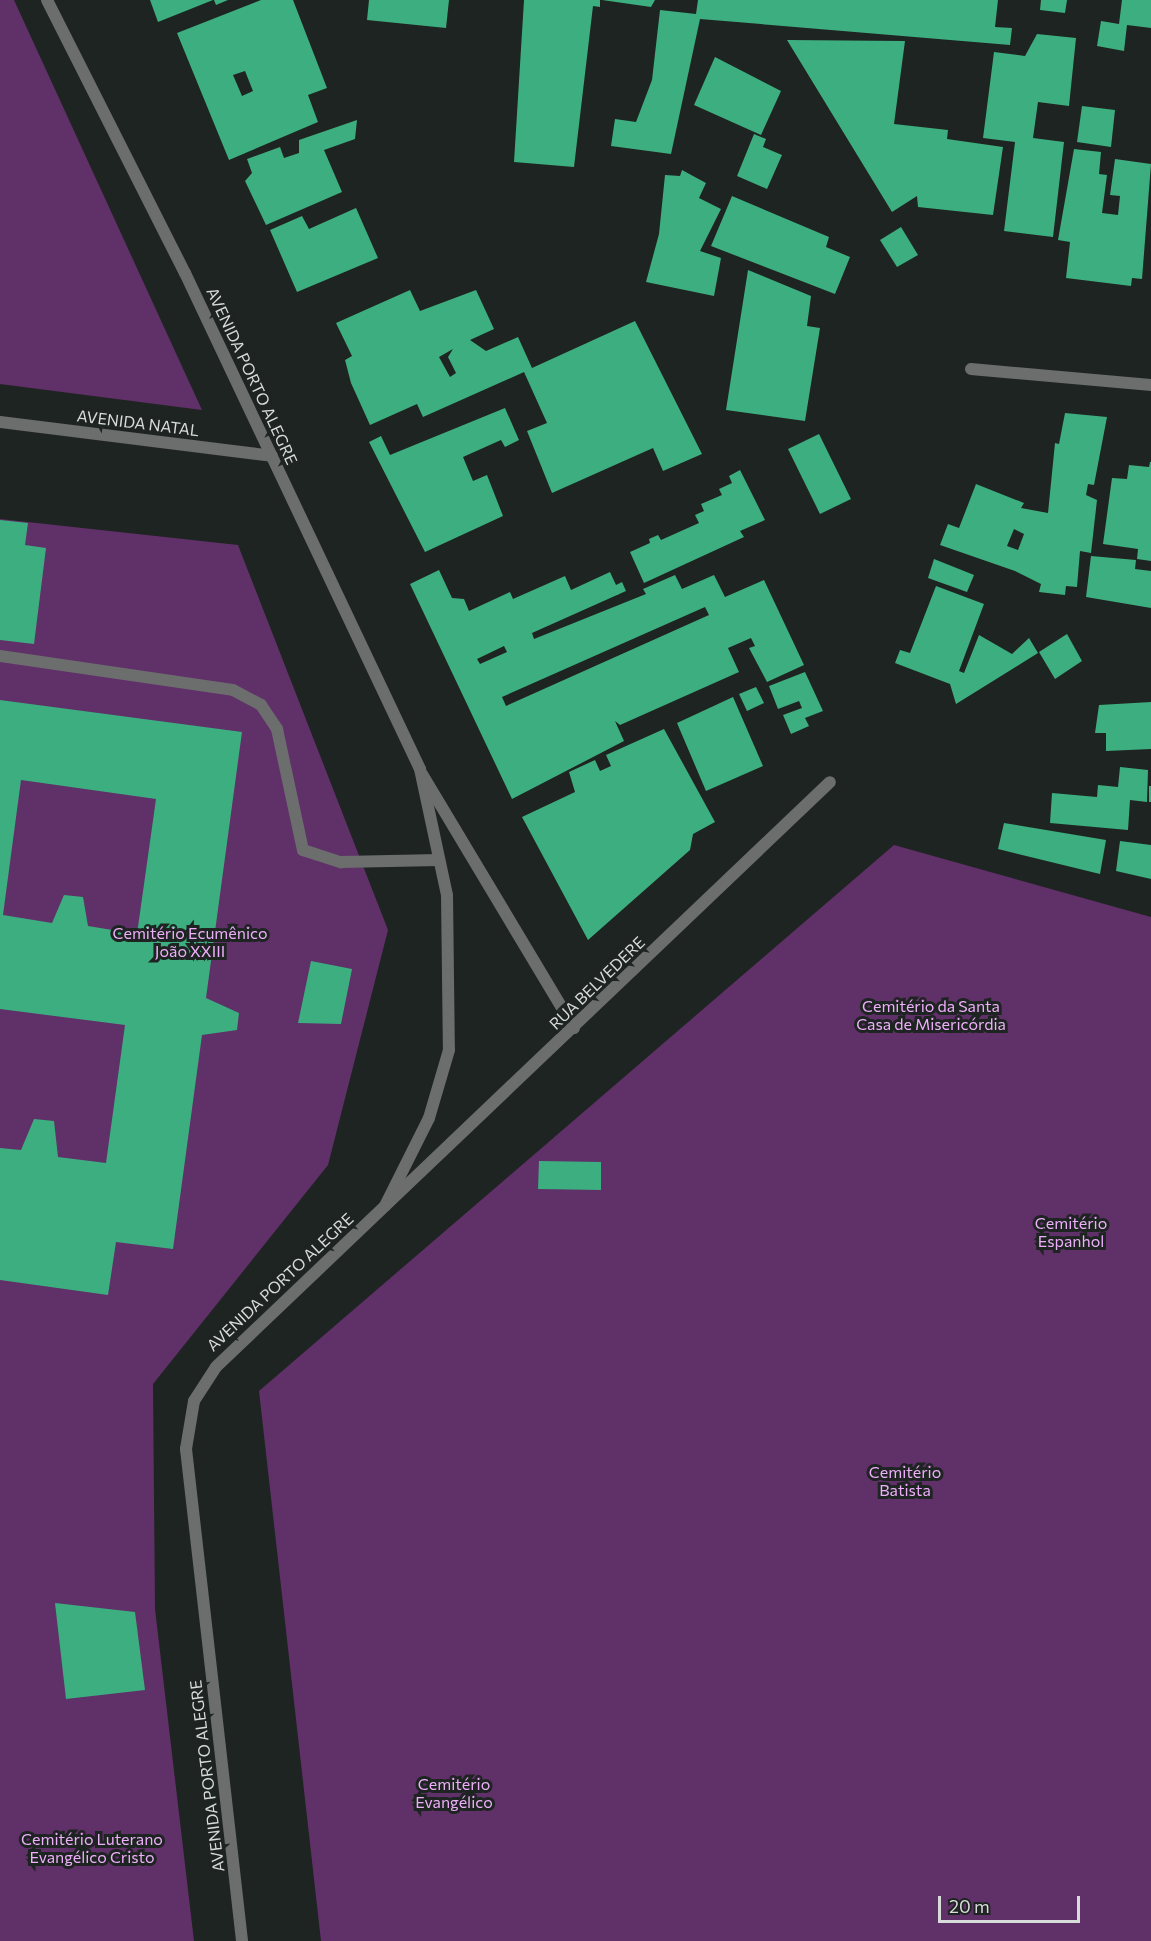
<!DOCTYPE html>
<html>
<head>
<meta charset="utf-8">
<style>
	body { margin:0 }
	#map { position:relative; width:1151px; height:1941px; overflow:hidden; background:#1e2421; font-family:Commissioner,sans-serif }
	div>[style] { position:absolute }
	.green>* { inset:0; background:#603069 }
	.building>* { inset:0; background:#3dae7f }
	.service>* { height:12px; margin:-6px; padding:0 6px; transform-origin:6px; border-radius:6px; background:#6b6e6c }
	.minor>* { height:12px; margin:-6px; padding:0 6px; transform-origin:6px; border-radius:6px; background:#6b6e6c }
	.tertiary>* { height:12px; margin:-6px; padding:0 6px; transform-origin:6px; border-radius:6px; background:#6b6e6c }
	span { translate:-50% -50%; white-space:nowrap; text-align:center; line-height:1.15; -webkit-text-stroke:6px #1e2421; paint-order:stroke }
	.street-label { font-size:16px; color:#d7dbd9 }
	.park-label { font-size:16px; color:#eeaffa }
	.scale { position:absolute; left:938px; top:1896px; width:142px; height:27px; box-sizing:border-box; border:3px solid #d7dbd9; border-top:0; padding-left:8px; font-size:18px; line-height:21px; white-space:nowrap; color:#d7dbd9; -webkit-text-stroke:4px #1e2421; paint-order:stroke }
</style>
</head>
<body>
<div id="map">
	<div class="green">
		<i style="clip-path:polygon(0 0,14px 0,202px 410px,0 384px)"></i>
		<i style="clip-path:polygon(0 519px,238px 545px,388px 930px,328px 1165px,153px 1384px,155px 1609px,194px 1941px,0 1941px)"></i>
		<i style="clip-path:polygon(894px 845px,1151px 917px,1151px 1941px,321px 1941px,259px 1391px)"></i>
	</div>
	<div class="building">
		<i style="clip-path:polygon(150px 0,213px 0,158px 22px)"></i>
		<i style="clip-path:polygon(214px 0,228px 0,216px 5px)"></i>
		<i style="clip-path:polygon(evenodd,261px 0,293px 0,327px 88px,308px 95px,318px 122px,229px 160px,177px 33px,261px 0,245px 71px,253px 91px,242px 96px,233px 75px,245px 71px)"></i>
		<i style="clip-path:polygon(369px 0,449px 0,446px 28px,367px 20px)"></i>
		<i style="clip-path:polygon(524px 0,600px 0,600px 7px,593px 6px,574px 167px,514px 162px)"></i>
		<i style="clip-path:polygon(602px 0,655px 0,651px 7px)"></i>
		<i style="clip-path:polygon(698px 0,998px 0,995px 27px,1012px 28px,1010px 45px,700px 19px,671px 154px,611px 146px,615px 119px,636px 122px,652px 80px,660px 10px,696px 14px)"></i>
		<i style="clip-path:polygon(1041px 0,1067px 0,1065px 13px,1040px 10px)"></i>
		<i style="clip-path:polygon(1122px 0,1151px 0,1151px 28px,1127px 25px,1124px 51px,1097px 46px,1101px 21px,1119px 24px)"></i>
		<i style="clip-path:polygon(1037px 34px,1076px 38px,1069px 106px,1038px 102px,1033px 138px,1064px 142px,1053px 237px,1004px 231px,1015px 142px,983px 138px,994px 52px,1025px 56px)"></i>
		<i style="clip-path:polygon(787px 40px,905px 41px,894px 124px,948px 130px,947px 139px,1003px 147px,993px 215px,918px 207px,917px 196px,892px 212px)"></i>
		<i style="clip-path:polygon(715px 57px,781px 91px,761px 135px,694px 105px)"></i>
		<i style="clip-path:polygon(1082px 106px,1115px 110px,1111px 147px,1077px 142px)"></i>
		<i style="clip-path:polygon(357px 120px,355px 139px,324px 150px,342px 192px,266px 225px,245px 181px,252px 173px,247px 159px,280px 147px,284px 158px,299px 153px,299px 140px)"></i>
		<i style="clip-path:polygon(754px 134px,766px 139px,763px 147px,782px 155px,767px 189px,737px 176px)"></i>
		<i style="clip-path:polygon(1074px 149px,1101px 152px,1099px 174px,1107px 175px,1102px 213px,1118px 215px,1120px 196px,1110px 195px,1115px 159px,1151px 164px,1142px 279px,1132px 278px,1131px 286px,1066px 278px,1070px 242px,1058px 240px)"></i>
		<i style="clip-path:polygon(682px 170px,706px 183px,699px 198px,721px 209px,700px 251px,721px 258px,714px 296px,646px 282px,659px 234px,665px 175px,680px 176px)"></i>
		<i style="clip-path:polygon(732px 196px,829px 237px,826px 247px,850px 257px,835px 294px,711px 246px)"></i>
		<i style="clip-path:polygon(356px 208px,378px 258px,297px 292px,270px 230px,302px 216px,309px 229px)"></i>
		<i style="clip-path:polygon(901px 227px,918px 255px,897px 267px,880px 240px)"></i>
		<i style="clip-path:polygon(748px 270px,811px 296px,807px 326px,820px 328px,805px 421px,726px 410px)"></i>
		<i style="clip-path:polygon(evenodd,410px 290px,420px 311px,476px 290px,494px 329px,470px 340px,486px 351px,518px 337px,532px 368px,635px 321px,702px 454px,663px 471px,653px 448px,552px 493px,527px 431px,547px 423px,524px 372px,423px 417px,417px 404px,370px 425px,351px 383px,345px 360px,352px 356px,336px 323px,410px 290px,453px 349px,448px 357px,456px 373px,450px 377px,439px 357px,453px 349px)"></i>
		<i style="clip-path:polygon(505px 408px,519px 440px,505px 447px,501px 440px,463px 457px,473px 481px,487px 475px,503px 516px,425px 552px,369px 442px,381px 436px,390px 455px)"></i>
		<i style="clip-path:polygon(evenodd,1065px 413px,1107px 417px,1094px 485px,1088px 484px,1086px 495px,1097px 500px,1091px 553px,1080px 551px,1077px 587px,1066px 586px,1065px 595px,1039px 592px,1041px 584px,1015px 571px,940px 545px,948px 524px,959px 528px,976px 484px,1024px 503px,1021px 508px,1048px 513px,1055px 443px,1059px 444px,1065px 413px,1014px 529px,1024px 534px,1018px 550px,1007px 546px,1014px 529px)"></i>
		<i style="clip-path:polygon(819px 434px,851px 499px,820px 514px,788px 449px)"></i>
		<i style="clip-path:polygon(1150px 462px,1151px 462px,1151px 561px,1137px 559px,1138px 549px,1103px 544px,1112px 478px,1127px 479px,1129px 465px,1149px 467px)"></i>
		<i style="clip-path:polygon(740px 470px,765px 520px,740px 531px,744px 537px,644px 583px,630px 552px,650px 543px,649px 539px,658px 535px,661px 540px,699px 523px,695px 515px,704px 511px,701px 504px,722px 495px,719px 489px,732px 483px,729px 476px)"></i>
		<i style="clip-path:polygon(0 520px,28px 523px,25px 545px,46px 548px,34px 644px,0 640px)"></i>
		<i style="clip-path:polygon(1091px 556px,1136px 560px,1135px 569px,1151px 571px,1151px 608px,1086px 597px)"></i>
		<i style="clip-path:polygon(934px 559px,974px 575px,967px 592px,928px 578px)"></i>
		<i style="clip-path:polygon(evenodd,439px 570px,452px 598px,464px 599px,469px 611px,510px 592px,513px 599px,565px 576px,571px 590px,610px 572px,616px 585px,622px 582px,626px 591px,532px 633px,534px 639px,646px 594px,643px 589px,675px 575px,682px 589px,714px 575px,725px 597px,764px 580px,804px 665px,767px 682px,749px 648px,755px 646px,751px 638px,728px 648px,739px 672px,620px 725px,615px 721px,624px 741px,512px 799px,410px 584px,439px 570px,705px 607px,709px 615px,506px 706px,502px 697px,705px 607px,439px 570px,504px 646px,507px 652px,480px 664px,477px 659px,504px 646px)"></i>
		<i style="clip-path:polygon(936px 586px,984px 604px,959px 671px,964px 673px,979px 635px,1012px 654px,1029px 638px,1038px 653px,956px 704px,950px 684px,895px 663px,900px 650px,910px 653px)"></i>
		<i style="clip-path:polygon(1067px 634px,1082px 661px,1055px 679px,1039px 652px)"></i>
		<i style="clip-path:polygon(805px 672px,823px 711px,805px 718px,809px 726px,791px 734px,783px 715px,802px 708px,799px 701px,778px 709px,769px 686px)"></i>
		<i style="clip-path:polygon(756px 687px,764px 703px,747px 711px,739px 694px)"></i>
		<i style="clip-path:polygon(733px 697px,763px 766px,706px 791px,677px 723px)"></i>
		<i style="clip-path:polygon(evenodd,0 700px,242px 732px,206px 998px,239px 1013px,237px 1030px,202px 1035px,173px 1249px,116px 1242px,108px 1295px,0 1280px,0 1148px,21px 1150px,34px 1119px,54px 1121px,58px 1157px,106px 1163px,125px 1025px,0 1009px,0 700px,21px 780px,156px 799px,137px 934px,88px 926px,83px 897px,64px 895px,52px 923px,3px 915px,21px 780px)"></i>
		<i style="clip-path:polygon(1151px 702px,1151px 749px,1106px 751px,1106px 733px,1095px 733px,1099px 705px)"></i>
		<i style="clip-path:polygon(664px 729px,715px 822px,693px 834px,690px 850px,588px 940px,522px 817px,575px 792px,569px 772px,595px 760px,600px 771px,611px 766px,606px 755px)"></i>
		<i style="clip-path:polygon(1120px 767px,1148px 770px,1147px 802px,1130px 800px,1128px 830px,1050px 823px,1052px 793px,1097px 797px,1098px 785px,1118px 787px)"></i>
		<i style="clip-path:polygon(1149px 786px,1151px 786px,1151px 802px,1149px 802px)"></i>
		<i style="clip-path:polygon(1004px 823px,1106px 840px,1100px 874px,998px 849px)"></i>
		<i style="clip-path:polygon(1120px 841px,1151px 845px,1151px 879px,1116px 871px)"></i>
		<i style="clip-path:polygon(311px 961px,352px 969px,341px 1024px,298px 1023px)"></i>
		<i style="clip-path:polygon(539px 1161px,601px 1162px,601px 1190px,538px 1189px)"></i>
		<i style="clip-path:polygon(55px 1603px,135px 1612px,145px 1690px,66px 1699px)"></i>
	</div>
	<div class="service">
		<i style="left:0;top:656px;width:235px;rotate:8.3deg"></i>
		<i style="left:233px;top:690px;width:32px;rotate:28deg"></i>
		<i style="left:261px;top:705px;width:29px;rotate:56deg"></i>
		<i style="left:277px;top:729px;width:124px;rotate:77.9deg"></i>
		<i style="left:303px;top:850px;width:40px;rotate:18deg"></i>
		<i style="left:341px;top:862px;width:98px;rotate:-1.2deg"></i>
	</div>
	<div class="minor">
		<i style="left:971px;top:369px;width:181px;rotate:5.1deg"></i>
		<i style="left:0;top:422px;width:274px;rotate:7.1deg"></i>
		<i style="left:422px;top:774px;width:296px;rotate:59.1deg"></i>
		<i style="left:386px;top:1205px;width:613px;rotate:-43.61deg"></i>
	</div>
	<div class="tertiary">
		<i style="left:47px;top:0;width:306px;rotate:63.2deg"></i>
		<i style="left:185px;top:273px;width:549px;rotate:64.65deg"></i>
		<i style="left:420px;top:769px;width:129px;rotate:77.9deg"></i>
		<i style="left:447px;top:895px;width:155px;rotate:89.3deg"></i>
		<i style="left:449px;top:1050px;width:71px;rotate:106.4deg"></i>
		<i style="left:429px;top:1118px;width:98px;rotate:116.6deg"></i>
		<i style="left:385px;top:1206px;width:233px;rotate:136.4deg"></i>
		<i style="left:216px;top:1367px;width:40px;rotate:122.9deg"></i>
		<i style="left:194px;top:1401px;width:49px;rotate:99.5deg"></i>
		<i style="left:186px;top:1449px;width:495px;rotate:83.5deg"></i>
	</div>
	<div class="street-label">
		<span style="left:252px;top:376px;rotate:65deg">AVENIDA PORTO ALEGRE</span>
		<span style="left:138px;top:423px;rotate:7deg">AVENIDA NATAL</span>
		<span style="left:597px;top:983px;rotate:-44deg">RUA BELVEDERE</span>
		<span style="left:280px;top:1282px;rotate:-43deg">AVENIDA PORTO ALEGRE</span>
		<span style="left:207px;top:1776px;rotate:-97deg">AVENIDA PORTO ALEGRE</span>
	</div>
	<div class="park-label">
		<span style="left:190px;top:942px">Cemitério Ecumênico<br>João XXIII</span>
		<span style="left:931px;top:1015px">Cemitério da Santa<br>Casa de Misericórdia</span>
		<span style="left:1071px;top:1232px">Cemitério<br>Espanhol</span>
		<span style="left:905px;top:1481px">Cemitério<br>Batista</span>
		<span style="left:454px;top:1793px">Cemitério<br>Evangélico</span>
		<span style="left:92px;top:1848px">Cemitério Luterano<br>Evangélico Cristo</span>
	</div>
	<div class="scale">20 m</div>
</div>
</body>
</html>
